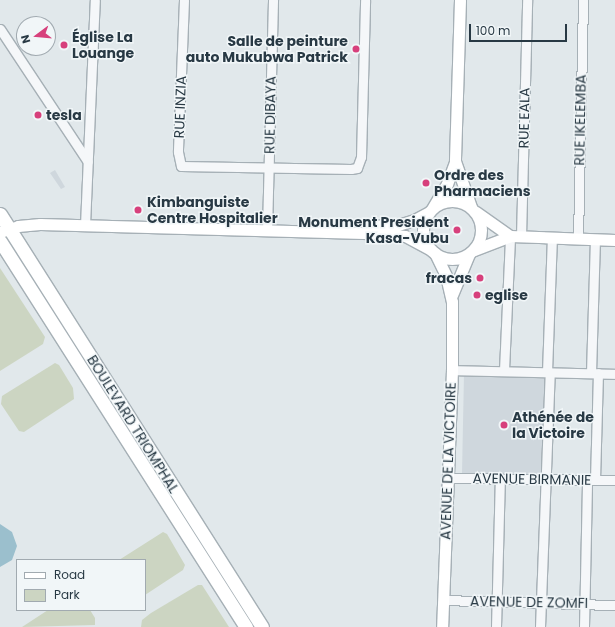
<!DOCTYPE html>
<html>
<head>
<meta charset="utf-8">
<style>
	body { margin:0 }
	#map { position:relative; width:615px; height:627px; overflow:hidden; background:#e1e8eb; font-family:Poppins,sans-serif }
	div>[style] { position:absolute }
	.built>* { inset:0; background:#cfd7dd }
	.green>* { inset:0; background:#ccd5c2 }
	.water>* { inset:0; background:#9bbfcd }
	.roads { filter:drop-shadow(1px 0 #a6b0b6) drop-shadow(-1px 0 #a6b0b6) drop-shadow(0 1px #a6b0b6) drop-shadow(0 -1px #a6b0b6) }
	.minor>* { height:9px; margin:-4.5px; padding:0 4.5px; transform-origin:4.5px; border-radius:4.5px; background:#f5f7f9 }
	.major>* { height:11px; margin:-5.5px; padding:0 5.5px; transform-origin:5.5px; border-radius:5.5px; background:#fff }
	.major>.ring { margin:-5.5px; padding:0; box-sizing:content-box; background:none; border:11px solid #fff; border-radius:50% }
	.highway>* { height:13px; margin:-6.5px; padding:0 6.5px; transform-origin:6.5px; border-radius:6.5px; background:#fff }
	.dots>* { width:11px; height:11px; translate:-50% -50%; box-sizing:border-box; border:2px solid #f1f6f8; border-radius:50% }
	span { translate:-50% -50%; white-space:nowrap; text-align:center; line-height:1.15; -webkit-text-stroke:3px #f1f6f8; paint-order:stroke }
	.poi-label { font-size:14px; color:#283944; font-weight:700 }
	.left { translate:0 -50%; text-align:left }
	.right { translate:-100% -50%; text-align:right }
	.street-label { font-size:14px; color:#283944 }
	.legend { position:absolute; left:16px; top:559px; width:130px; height:52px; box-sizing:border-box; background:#f1f6f8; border:1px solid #a1aab0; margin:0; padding:5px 7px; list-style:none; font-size:12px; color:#283944 }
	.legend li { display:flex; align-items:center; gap:8px; height:20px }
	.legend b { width:20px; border:1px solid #a1aab0 }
	.north { position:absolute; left:16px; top:16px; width:40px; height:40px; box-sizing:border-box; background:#f1f6f8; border:1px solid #a1aab0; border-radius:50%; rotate:254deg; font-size:11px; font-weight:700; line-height:16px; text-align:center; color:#283944 }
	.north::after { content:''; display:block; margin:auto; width:14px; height:18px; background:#d7407c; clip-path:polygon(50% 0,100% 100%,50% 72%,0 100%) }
	.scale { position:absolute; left:469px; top:24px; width:98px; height:18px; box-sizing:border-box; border:2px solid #283944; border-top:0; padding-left:5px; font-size:12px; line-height:14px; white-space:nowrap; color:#283944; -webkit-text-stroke:3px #f1f6f8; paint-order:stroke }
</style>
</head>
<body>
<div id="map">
	<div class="built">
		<i style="clip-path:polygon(55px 170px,65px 187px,61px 189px,50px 173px)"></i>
		<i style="clip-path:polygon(464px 374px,548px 377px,543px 475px,462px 473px)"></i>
	</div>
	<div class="green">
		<i style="clip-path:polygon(0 268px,45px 337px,43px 344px,0 371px)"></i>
		<i style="clip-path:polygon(55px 363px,59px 365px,73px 388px,74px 399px,24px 432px,19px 431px,1px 404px,2px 396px)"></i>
		<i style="clip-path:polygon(163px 532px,167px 534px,185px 565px,183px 570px,145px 595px,145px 560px,119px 560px)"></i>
		<i style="clip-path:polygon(198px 585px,202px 585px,229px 627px,141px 627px,142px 620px,151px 613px)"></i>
		<i style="clip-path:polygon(48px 610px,90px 610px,95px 618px,95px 625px,22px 627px)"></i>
	</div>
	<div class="water">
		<i style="clip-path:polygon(0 524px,12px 532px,17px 546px,12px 560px,0 567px)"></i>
	</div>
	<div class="roads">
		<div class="minor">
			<i style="left:184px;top:0;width:152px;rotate:92.3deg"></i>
			<i style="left:178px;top:152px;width:14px;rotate:78deg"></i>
			<i style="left:181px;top:166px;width:170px;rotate:1deg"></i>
			<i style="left:351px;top:169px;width:6px;rotate:-9deg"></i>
			<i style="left:357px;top:168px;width:12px;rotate:-70deg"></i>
			<i style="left:361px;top:157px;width:157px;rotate:-88.5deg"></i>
			<i style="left:0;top:29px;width:159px;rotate:56.5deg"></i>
			<i style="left:85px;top:225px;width:225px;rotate:-87.5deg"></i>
			<i style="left:267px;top:230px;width:230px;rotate:-88.5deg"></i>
			<i style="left:521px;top:236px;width:236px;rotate:-88.5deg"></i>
			<i style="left:578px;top:239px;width:239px;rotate:-88.8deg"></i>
			<i style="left:452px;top:370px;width:163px;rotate:1.4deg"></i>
			<i style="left:504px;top:370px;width:134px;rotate:-87.4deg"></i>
			<i style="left:547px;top:372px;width:134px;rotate:-87.9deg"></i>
			<i style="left:591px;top:373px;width:133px;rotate:-88.3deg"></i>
			<i style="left:448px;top:478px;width:167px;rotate:0.7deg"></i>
			<i style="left:595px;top:480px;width:107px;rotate:-88.4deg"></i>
			<i style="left:443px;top:600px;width:172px;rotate:1.7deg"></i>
			<i style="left:496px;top:627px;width:149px;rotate:-88.5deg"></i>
			<i style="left:540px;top:627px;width:255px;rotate:-87.8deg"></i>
			<i style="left:584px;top:627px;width:148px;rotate:-88.8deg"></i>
		</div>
		<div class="major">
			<i style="left:460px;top:0;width:161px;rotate:91.8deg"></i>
			<i style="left:455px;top:161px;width:49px;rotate:70.8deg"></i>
			<i class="ring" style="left:423px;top:201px;width:47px;height:47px"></i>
			<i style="left:433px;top:207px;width:27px;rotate:-59deg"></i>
			<i style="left:447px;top:184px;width:23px;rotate:-70deg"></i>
			<i style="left:476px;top:212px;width:42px;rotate:35.2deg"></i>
			<i style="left:367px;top:226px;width:31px;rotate:-2deg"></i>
			<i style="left:398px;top:225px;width:17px;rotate:-17deg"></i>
			<i style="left:414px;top:220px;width:17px;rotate:-28deg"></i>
			<i style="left:0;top:232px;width:19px;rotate:-18deg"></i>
			<i style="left:18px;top:226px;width:22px;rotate:-5deg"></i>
			<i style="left:40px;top:224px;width:332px;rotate:1.6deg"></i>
			<i style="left:372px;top:233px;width:33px;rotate:5deg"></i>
			<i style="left:405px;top:236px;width:30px;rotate:28deg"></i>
			<i style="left:474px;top:250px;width:39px;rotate:-21deg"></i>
			<i style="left:510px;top:236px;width:105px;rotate:2.2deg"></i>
			<i style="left:435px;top:253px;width:25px;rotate:64deg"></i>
			<i style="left:446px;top:276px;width:27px;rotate:77deg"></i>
			<i style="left:452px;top:302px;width:68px;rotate:90deg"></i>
			<i style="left:452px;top:370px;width:257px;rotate:92.2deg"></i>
			<i style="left:452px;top:295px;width:44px;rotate:-67.5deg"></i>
		</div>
		<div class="highway">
			<i style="left:0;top:214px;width:489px;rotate:57.6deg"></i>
			<i style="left:0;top:241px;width:458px;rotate:57.5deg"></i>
		</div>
	</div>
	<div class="dots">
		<i style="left:64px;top:45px;background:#d7407c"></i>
		<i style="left:356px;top:49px;background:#d7407c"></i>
		<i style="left:38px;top:115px;background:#d7407c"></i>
		<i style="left:426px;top:183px;background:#d7407c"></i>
		<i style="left:138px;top:210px;background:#d7407c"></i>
		<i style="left:457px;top:230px;background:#d7407c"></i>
		<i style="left:480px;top:278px;background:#d7407c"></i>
		<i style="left:477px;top:295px;background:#d7407c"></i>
		<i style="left:504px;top:425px;background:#d7407c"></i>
	</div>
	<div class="poi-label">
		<span class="left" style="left:72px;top:45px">Église La<br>Louange</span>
		<span class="right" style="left:348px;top:49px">Salle de peinture<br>auto Mukubwa Patrick</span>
		<span class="left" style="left:46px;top:115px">tesla</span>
		<span class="left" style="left:434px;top:183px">Ordre des<br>Pharmaciens</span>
		<span class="left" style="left:147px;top:210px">Kimbanguiste<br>Centre Hospitalier</span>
		<span class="right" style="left:449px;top:230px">Monument President<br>Kasa-Vubu</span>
		<span class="right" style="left:472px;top:278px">fracas</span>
		<span class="left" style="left:485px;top:295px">eglise</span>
		<span class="left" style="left:512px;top:425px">Athénée de<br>la Victoire</span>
	</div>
	<div class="street-label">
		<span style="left:180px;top:107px;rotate:-88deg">RUE INZIA</span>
		<span style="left:270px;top:115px;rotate:-89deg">RUE DIBAYA</span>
		<span style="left:524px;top:118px;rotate:-89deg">RUE EALA</span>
		<span style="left:580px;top:120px;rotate:-89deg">RUE IKELEMBA</span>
		<span style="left:133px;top:424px;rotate:58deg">BOULEVARD TRIOMPHAL</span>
		<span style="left:448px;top:461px;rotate:-88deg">AVENUE DE LA VICTOIRE</span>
		<span style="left:532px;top:479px;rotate:1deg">AVENUE BIRMANIE</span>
		<span style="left:529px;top:602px;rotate:1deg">AVENUE DE ZOMFI</span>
	</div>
	<ul class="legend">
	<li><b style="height:5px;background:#fff"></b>Road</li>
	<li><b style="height:11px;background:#ccd5c2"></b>Park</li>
	</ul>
	<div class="north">N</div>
	<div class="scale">100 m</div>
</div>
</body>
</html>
